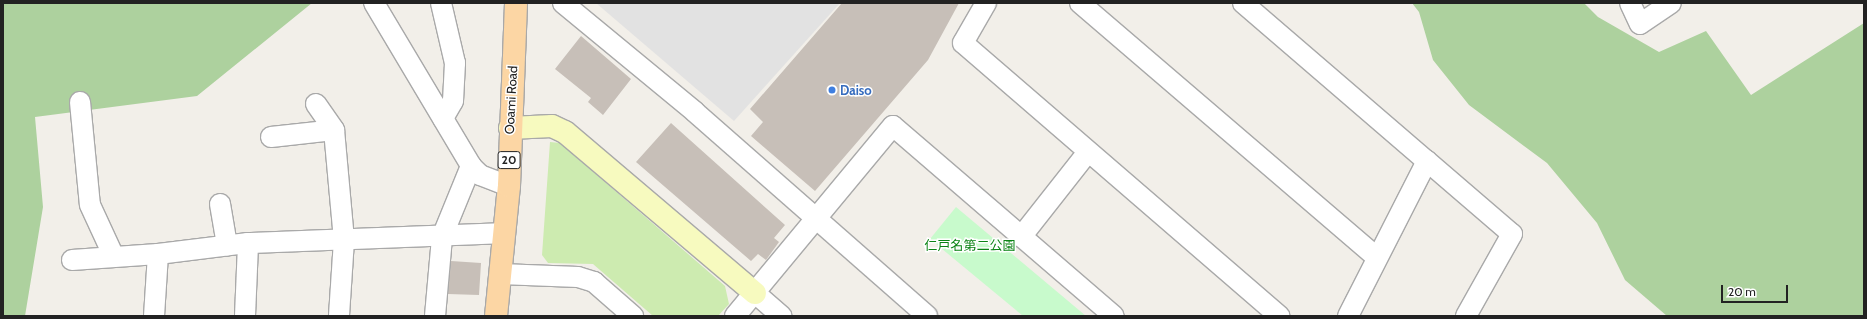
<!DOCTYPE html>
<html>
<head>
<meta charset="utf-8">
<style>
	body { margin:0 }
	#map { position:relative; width:1867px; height:319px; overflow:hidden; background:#f2efe9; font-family:Cabin,"Noto Sans JP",sans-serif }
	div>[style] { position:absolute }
	.grass>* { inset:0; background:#cdebb0 }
	.forest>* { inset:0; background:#add19e }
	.park>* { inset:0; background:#c8facc }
	.parking>* { inset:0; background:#e2e2e2 }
	.building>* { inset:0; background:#c7bfb8 }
	.roads { filter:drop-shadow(1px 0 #a9a9a9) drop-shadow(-1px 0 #a9a9a9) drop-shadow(0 1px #a9a9a9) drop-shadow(0 -1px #a9a9a9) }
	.street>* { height:20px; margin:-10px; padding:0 10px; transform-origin:10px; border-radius:10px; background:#fff }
	.secondary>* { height:22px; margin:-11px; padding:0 11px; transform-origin:11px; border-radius:11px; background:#f7fabf }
	.primary>* { height:22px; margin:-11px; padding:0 11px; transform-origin:11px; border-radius:11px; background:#fcd6a4 }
	.dots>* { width:11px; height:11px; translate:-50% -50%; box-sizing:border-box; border:2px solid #fff; border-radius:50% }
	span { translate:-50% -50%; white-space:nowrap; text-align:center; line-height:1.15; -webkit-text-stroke:3px #fff; paint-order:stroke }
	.shield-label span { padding:1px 3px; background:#fff; border:1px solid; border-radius:3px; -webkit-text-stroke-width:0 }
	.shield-label { font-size:12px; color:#222; font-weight:700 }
	.shop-label { font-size:13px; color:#366cbe; font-weight:700 }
	.left { translate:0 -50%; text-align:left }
	.street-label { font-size:13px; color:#222 }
	.park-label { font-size:13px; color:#0c8416 }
	.frame { position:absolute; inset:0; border:4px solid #222; pointer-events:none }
	.scale { position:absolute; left:1721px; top:285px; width:67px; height:18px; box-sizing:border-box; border:2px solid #222; border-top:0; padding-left:5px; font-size:12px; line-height:14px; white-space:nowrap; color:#222; -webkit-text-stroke:3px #fff; paint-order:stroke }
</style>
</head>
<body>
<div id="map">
	<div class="grass">
		<i style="clip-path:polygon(550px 142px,560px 143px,725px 286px,729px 304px,718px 316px,653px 316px,593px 264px,548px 263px,542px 255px)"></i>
	</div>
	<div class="forest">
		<i style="clip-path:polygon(3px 3px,312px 3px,197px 96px,35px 117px,43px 207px,25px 316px,3px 316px)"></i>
		<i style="clip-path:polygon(1412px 3px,1584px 3px,1598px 17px,1659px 52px,1706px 31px,1751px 95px,1864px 23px,1864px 316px,1667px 316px,1625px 280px,1597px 223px,1547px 163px,1469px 105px,1433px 60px,1419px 12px)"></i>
	</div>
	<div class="park">
		<i style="clip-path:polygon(956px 207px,1086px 316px,1023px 316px,930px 239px)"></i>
	</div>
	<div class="parking">
		<i style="clip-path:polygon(596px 3px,840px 3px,734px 121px)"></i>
	</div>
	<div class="building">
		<i style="clip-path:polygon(842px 3px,959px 3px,928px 60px,815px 191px,751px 136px,763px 122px,750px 109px)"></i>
		<i style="clip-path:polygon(581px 36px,631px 79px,603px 115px,588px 102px,591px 98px,555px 69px)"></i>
		<i style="clip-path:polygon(671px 123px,785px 225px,774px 238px,779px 242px,766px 260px,758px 254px,751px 261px,636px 162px)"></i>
		<i style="clip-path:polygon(451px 261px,481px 263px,479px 295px,448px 294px)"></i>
	</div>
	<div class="roads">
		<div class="street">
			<i style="left:374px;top:3px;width:190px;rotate:59.2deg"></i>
			<i style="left:471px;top:166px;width:13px;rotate:45deg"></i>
			<i style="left:480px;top:175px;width:31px;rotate:21deg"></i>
			<i style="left:441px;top:3px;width:62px;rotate:76.9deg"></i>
			<i style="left:455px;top:63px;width:38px;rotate:93deg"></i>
			<i style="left:453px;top:101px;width:20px;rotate:120deg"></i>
			<i style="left:563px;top:3px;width:171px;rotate:39.5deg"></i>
			<i style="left:695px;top:112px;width:309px;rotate:41.3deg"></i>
			<i style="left:986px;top:3px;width:46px;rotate:119.9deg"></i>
			<i style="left:963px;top:43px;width:418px;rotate:40.8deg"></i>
			<i style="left:1080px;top:3px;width:390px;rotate:40.6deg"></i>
			<i style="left:1243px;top:3px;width:243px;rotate:40.7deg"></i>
			<i style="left:1427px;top:161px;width:174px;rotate:117deg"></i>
			<i style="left:1630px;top:3px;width:23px;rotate:65deg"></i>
			<i style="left:1640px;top:24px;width:37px;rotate:-34deg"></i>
			<i style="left:80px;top:102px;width:103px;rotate:84.5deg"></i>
			<i style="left:90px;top:205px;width:57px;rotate:65.2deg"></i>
			<i style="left:316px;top:104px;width:32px;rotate:55deg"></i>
			<i style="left:334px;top:130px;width:110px;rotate:84.8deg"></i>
			<i style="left:344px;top:240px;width:76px;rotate:93.8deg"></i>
			<i style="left:271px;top:137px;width:63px;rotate:-6.3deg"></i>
			<i style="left:1427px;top:161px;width:112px;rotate:40.7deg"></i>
			<i style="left:1512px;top:234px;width:94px;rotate:119.3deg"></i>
			<i style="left:220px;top:204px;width:42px;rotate:80.3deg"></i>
			<i style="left:1021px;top:237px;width:108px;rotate:-51.8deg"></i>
			<i style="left:72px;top:260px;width:86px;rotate:-4deg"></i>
			<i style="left:158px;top:254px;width:91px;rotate:-7deg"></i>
			<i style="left:248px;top:243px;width:255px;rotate:-2.2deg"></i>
			<i style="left:500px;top:274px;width:78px;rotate:2.2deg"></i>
			<i style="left:578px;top:277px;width:17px;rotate:17deg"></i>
			<i style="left:594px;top:282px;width:52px;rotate:41.1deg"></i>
			<i style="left:755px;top:293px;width:35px;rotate:41deg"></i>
			<i style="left:154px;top:316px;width:62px;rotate:-86.3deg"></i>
			<i style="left:245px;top:316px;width:73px;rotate:-87.6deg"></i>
			<i style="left:435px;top:316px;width:79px;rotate:-84.9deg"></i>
			<i style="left:442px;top:237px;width:77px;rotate:-67.8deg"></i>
			<i style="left:735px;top:316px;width:247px;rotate:-50.3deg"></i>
			<i style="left:893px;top:126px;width:291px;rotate:40.7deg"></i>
		</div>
		<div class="secondary">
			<i style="left:510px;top:128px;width:42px;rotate:-2.7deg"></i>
			<i style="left:552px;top:126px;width:14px;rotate:25deg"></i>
			<i style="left:565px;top:132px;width:249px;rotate:40.3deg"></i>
		</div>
		<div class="primary">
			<i style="left:496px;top:316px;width:131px;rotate:-84.3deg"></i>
			<i style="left:509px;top:186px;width:183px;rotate:-87.8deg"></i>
		</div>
	</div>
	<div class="dots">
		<i style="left:832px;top:90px;background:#3f7fe0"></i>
	</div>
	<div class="shield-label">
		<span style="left:509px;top:160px">20</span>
	</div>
	<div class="shop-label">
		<span class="left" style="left:840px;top:90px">Daiso</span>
	</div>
	<div class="street-label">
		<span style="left:511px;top:100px;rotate:-87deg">Ooami Road</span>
	</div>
	<div class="park-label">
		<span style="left:970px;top:245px">仁戸名第二公園</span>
	</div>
	<div class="frame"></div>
	<div class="scale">20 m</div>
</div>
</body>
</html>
